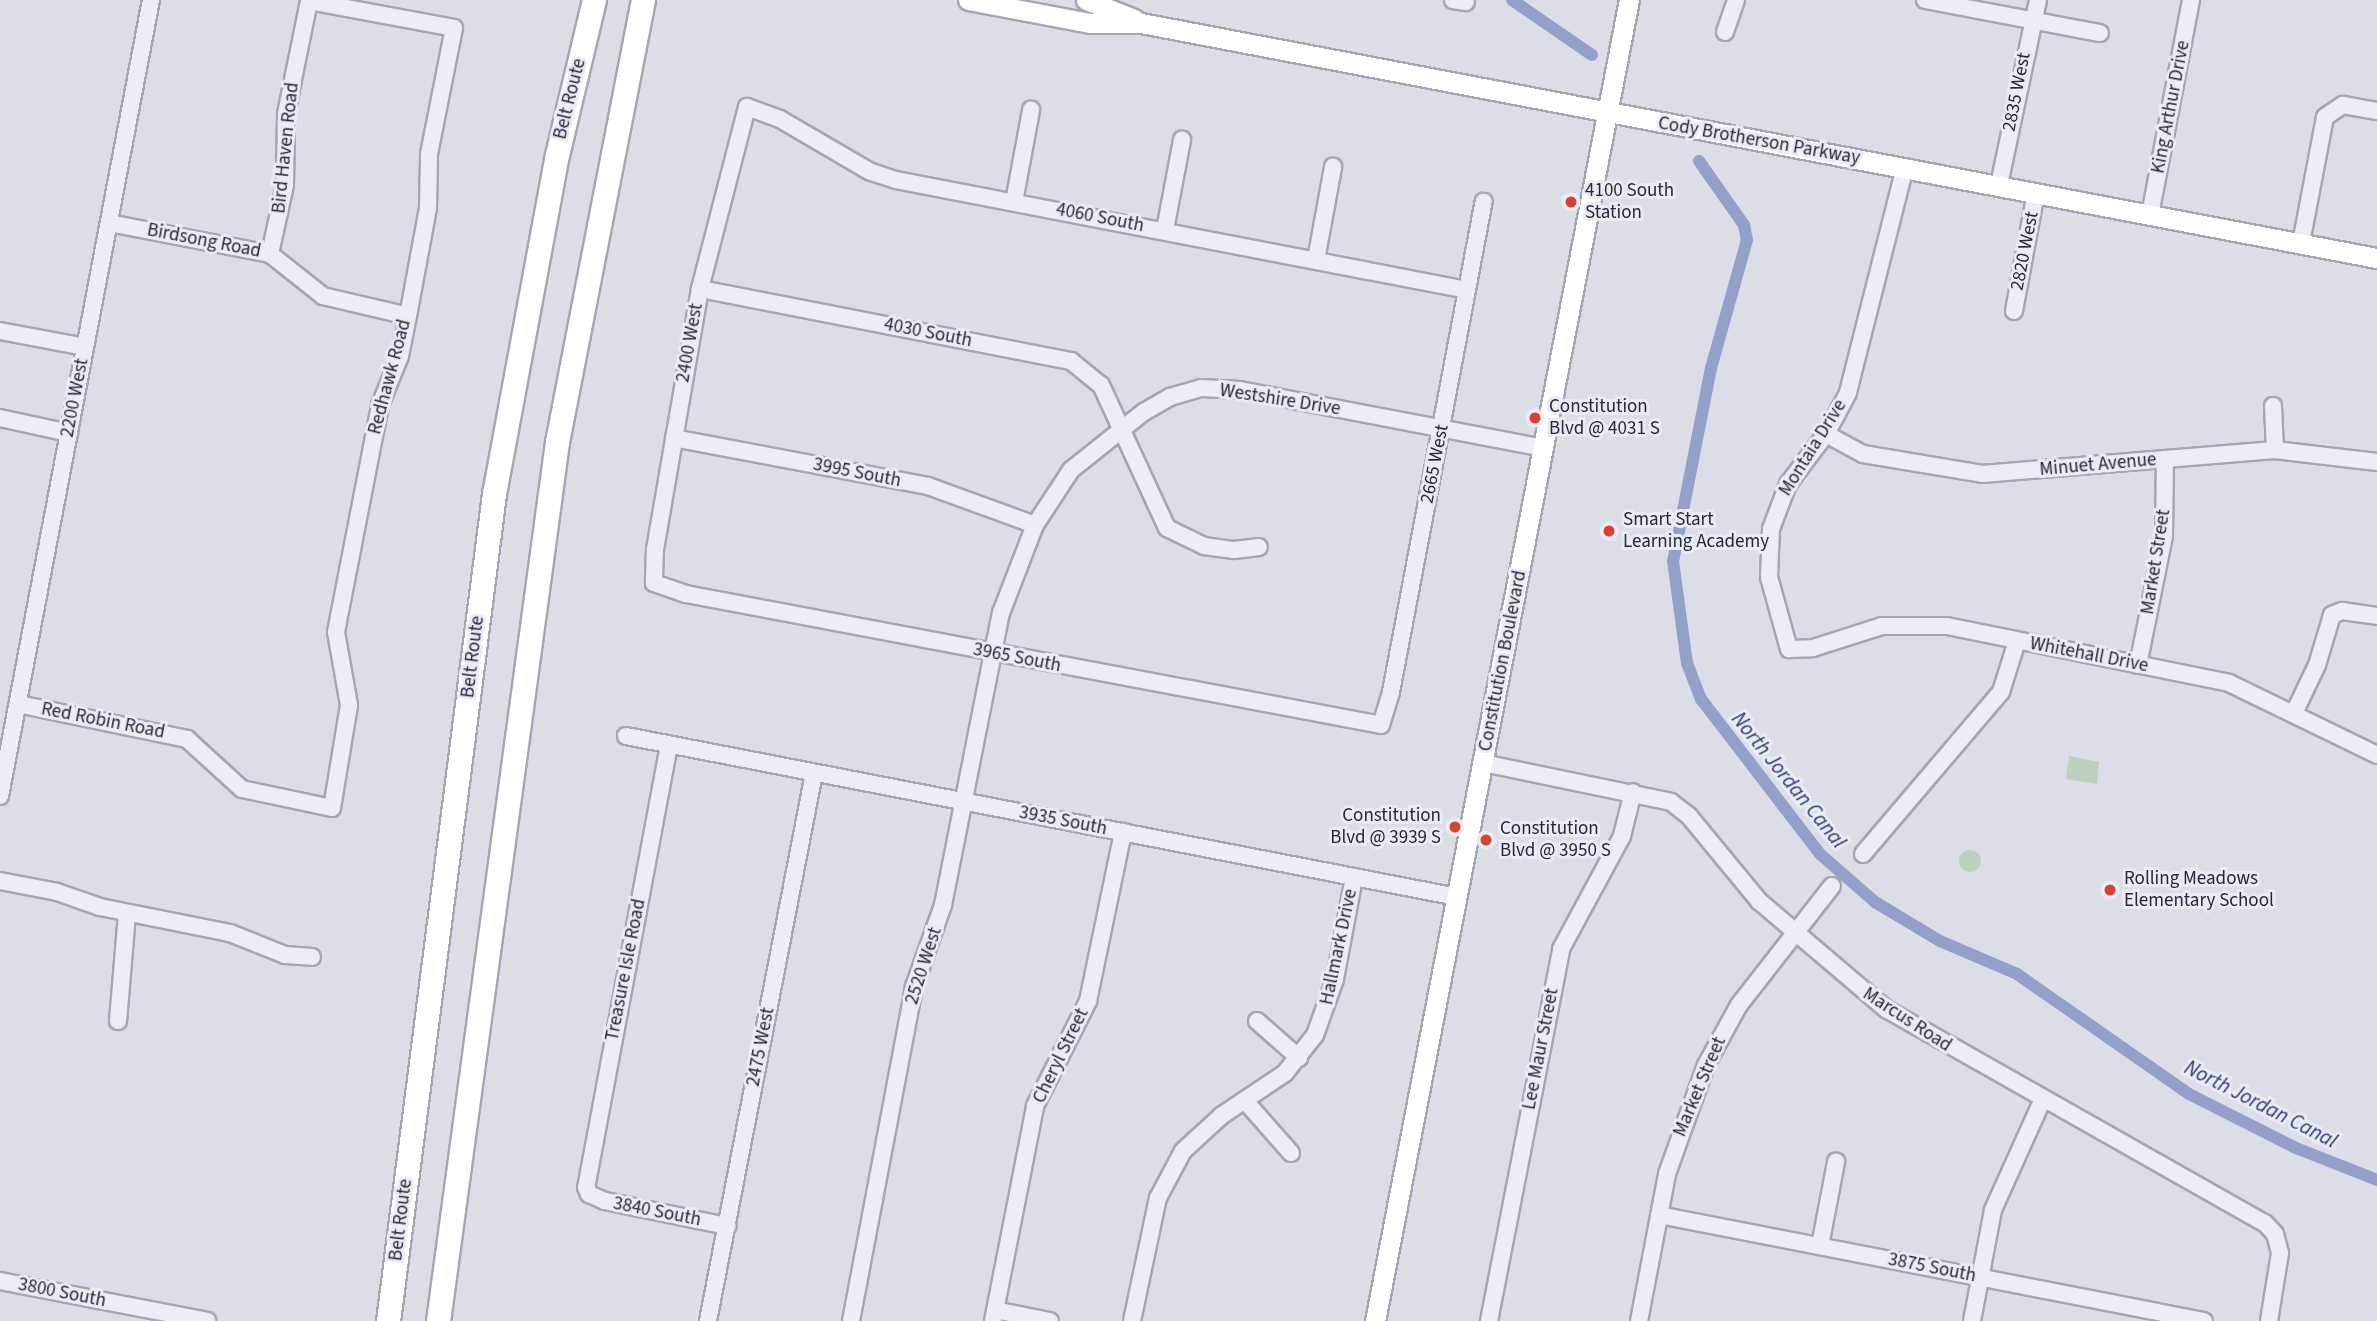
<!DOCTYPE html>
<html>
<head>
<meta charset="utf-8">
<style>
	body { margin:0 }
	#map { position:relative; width:2377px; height:1321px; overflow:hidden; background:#dbdde7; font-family:"Source Sans 3",sans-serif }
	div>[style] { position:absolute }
	.green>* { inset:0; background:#bcd1bb }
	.round { border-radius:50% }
	.canal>* { height:12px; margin:-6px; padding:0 6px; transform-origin:6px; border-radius:6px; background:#92a0ca }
	.roads { filter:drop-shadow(2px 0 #a4a6b4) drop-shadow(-2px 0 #a4a6b4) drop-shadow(0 2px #a4a6b4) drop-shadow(0 -2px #a4a6b4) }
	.minor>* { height:16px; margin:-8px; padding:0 8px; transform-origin:8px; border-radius:8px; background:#edeef5 }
	.major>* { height:19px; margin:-9.5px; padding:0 9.5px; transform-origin:9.5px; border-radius:9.5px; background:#fff }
	.highway>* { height:23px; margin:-11.5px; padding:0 11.5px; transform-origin:11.5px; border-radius:11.5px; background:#fff }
	.dots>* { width:19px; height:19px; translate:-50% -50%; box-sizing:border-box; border:4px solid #eaecf4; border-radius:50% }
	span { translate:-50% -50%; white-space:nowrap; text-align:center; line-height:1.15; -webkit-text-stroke:6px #eaecf4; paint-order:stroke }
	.street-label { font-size:19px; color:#24273d }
	.poi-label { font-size:19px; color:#24273d }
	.left { translate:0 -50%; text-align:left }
	.right { translate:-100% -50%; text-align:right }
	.water-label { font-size:21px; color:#2b3b74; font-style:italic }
</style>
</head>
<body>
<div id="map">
	<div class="green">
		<i style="clip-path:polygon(2069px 756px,2099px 762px,2097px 784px,2066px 779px)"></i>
		<i class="round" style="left:1959px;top:850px;width:22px;height:22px"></i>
	</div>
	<div class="canal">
		<i style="left:1512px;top:0;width:97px;rotate:34.5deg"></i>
		<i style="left:1699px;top:161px;width:78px;rotate:54.9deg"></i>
		<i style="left:1744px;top:225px;width:15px;rotate:79deg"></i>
		<i style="left:1747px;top:240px;width:133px;rotate:105.7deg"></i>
		<i style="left:1711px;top:368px;width:197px;rotate:101.1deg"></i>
		<i style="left:1673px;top:561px;width:103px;rotate:82.2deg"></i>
		<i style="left:1687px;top:663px;width:39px;rotate:69deg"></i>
		<i style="left:1701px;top:699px;width:195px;rotate:52.5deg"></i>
		<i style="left:1820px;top:854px;width:73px;rotate:41.1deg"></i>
		<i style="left:1875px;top:902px;width:76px;rotate:31deg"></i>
		<i style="left:1940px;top:941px;width:84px;rotate:23.2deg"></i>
		<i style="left:2017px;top:974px;width:210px;rotate:34.9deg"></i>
		<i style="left:2189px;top:1094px;width:120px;rotate:26.8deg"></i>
		<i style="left:2296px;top:1148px;width:87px;rotate:21.6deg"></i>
	</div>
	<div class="roads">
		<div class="minor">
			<i style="left:1453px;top:0;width:13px;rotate:9deg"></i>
			<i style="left:1925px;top:0;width:178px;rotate:10.7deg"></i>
			<i style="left:1725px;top:32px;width:34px;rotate:-71deg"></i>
			<i style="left:1905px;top:167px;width:233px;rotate:104.2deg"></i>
			<i style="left:1848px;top:393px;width:47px;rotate:118.2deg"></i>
			<i style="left:1826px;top:434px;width:63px;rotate:127.2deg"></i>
			<i style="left:1788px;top:484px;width:48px;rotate:110.7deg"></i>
			<i style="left:1771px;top:529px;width:48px;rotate:92.4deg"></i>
			<i style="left:1769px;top:577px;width:75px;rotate:74.5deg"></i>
			<i style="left:1789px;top:649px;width:24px;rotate:-2deg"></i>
			<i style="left:1813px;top:648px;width:72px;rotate:-17.7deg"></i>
			<i style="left:1882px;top:626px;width:65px"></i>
			<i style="left:1947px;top:626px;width:288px;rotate:11.4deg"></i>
			<i style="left:2229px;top:683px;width:165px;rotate:25.9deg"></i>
			<i style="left:1999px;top:185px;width:189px;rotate:-78.1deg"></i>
			<i style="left:1014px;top:202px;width:94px;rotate:-79.5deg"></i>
			<i style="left:2150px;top:215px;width:219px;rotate:-79.2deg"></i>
			<i style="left:109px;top:223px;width:164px;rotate:10.9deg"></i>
			<i style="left:270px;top:254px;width:68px;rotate:38.4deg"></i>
			<i style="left:323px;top:296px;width:87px;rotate:13.2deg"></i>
			<i style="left:1165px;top:230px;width:92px;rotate:-79.3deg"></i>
			<i style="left:2301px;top:243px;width:128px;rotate:-79.2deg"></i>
			<i style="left:2325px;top:117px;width:22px;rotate:-34deg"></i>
			<i style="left:2343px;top:105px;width:35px;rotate:10deg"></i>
			<i style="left:1316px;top:260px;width:95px;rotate:-79.6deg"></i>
			<i style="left:700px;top:289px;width:378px;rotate:11deg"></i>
			<i style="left:1071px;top:361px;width:38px;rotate:39deg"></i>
			<i style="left:1101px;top:385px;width:157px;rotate:65.2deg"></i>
			<i style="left:1167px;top:528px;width:41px;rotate:25.9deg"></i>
			<i style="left:1204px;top:546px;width:30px;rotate:8deg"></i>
			<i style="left:1234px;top:550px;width:25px;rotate:-7deg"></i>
			<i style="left:1467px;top:290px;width:581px;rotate:-169.1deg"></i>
			<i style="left:896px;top:180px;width:28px;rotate:-162deg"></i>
			<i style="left:869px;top:171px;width:103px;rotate:-149.7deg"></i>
			<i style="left:780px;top:119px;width:35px;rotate:-160deg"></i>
			<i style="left:747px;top:107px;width:188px;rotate:104.5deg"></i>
			<i style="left:700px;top:289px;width:264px;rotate:99.8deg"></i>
			<i style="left:655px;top:549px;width:34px;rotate:92deg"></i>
			<i style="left:654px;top:583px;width:34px;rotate:19deg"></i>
			<i style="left:686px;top:594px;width:707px;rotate:10.67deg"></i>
			<i style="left:1381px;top:725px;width:34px;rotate:-73deg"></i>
			<i style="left:1391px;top:692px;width:499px;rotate:-79.3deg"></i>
			<i style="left:2014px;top:311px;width:121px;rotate:-79.5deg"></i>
			<i style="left:0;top:331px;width:86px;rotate:10.7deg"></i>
			<i style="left:2273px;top:406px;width:44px;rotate:87.4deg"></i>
			<i style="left:0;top:418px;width:71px;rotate:12.3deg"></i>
			<i style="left:1826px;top:434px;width:42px;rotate:28.4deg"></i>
			<i style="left:1863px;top:454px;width:121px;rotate:9.5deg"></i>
			<i style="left:1982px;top:474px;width:294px;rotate:-4.7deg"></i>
			<i style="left:2275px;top:450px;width:103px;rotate:6.7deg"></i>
			<i style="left:674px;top:438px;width:258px;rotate:10.7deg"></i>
			<i style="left:928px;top:486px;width:114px;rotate:20deg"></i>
			<i style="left:2138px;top:665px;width:132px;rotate:-78.6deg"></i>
			<i style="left:2164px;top:536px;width:77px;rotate:-89.3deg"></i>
			<i style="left:18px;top:704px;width:173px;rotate:11.7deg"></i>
			<i style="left:187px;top:739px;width:74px;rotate:42.3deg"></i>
			<i style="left:242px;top:789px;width:92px;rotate:11.9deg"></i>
			<i style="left:332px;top:808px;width:104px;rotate:-80.6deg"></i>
			<i style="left:349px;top:705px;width:74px;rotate:-100.1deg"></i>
			<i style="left:336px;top:632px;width:231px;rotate:-79deg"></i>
			<i style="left:380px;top:405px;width:53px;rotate:-67.8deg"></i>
			<i style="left:400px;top:356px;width:41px;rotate:-78.7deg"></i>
			<i style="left:408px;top:316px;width:110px;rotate:-79.5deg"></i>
			<i style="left:428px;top:208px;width:54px;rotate:-88.9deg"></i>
			<i style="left:429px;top:154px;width:128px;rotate:-78.8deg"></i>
			<i style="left:454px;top:28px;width:147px;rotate:-169.5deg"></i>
			<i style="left:309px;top:1px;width:115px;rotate:101.5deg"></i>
			<i style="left:286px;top:114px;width:71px;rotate:90.8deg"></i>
			<i style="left:285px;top:185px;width:71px;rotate:102.3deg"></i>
			<i style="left:2294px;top:713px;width:53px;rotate:-64.4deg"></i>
			<i style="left:2317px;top:665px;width:52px;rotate:-73.3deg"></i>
			<i style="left:2332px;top:615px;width:11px;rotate:-22deg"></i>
			<i style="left:2342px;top:611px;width:35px;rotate:8deg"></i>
			<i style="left:626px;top:736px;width:846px;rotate:10.96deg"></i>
			<i style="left:669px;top:745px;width:450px;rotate:100.6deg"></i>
			<i style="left:586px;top:1187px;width:8px;rotate:67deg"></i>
			<i style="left:589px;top:1194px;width:17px;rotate:24deg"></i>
			<i style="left:605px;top:1201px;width:125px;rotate:11.6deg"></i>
			<i style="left:1483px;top:763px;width:192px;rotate:11.7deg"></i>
			<i style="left:1671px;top:802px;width:23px;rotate:38deg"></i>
			<i style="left:1689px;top:816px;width:110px;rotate:50.5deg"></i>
			<i style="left:1759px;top:901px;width:167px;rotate:40.4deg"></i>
			<i style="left:1886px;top:1009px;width:435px;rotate:29.5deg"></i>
			<i style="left:2265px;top:1223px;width:15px;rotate:48deg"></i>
			<i style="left:2275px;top:1234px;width:20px;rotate:75deg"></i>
			<i style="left:2280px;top:1253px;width:69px;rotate:99.2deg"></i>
			<i style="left:0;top:796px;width:810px;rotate:-79.26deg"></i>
			<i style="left:1863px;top:854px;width:213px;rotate:-49.6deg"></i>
			<i style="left:2001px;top:692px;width:53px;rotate:-72.6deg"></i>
			<i style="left:0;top:881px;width:58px;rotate:10.9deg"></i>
			<i style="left:57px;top:892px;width:46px;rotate:19.2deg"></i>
			<i style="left:100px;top:907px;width:133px;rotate:11.3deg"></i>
			<i style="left:230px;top:933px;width:59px;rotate:21.8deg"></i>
			<i style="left:285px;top:955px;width:27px;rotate:4deg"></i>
			<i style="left:118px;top:1021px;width:108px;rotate:-85.2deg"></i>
			<i style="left:1257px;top:1021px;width:56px;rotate:41.4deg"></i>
			<i style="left:1246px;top:1102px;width:68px;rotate:48.6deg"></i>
			<i style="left:1659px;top:1215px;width:555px;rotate:11.01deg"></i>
			<i style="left:1820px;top:1246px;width:86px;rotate:-79.2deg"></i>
			<i style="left:0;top:1281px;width:211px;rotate:10.9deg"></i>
			<i style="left:995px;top:1310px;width:56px;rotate:11.3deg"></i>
			<i style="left:708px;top:1321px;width:558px;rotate:-79.05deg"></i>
			<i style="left:851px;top:1321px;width:340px;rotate:-79.3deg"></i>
			<i style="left:914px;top:987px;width:87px;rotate:-70.5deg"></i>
			<i style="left:943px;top:905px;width:298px;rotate:-78.8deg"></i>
			<i style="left:1001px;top:613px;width:94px;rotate:-68.9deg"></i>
			<i style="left:1035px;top:525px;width:66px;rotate:-56.8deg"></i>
			<i style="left:1071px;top:470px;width:93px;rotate:-38.5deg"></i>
			<i style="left:1144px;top:412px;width:30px;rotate:-30deg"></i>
			<i style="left:1170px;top:397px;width:32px;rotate:-16deg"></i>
			<i style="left:1201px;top:388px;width:39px;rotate:3deg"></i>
			<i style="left:1240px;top:390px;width:310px;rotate:10.8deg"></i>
			<i style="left:993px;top:1321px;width:219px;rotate:-78.9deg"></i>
			<i style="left:1035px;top:1106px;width:118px;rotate:-63.2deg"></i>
			<i style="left:1088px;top:1001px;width:173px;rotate:-78.3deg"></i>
			<i style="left:1132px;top:1321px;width:126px;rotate:-78.1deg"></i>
			<i style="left:1158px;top:1198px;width:53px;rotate:-62deg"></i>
			<i style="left:1183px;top:1151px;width:52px;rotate:-42.6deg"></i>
			<i style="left:1221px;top:1116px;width:77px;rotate:-33.9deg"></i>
			<i style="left:1285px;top:1073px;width:48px;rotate:-51.7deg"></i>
			<i style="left:1315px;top:1035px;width:59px;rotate:-70.3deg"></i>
			<i style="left:1335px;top:979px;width:104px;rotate:-79.4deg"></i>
			<i style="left:1489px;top:1321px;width:379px;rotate:-79deg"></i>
			<i style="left:1561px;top:949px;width:128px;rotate:-61.6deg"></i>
			<i style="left:1622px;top:836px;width:45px;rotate:-76deg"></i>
			<i style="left:1639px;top:1321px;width:150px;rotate:-79.2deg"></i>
			<i style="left:1667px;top:1174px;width:116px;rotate:-70.3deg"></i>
			<i style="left:1706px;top:1065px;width:68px;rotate:-61.2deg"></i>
			<i style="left:1739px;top:1005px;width:151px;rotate:-52deg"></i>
			<i style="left:1972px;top:1321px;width:113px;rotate:-79.3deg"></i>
			<i style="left:1993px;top:1210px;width:122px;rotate:-65.8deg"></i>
		</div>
		<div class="major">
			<i style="left:968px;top:0;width:124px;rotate:10.7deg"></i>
			<i style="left:1090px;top:23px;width:51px"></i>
			<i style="left:1141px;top:23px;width:1258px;rotate:10.77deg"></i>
			<i style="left:1086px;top:0;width:52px;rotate:21.6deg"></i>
			<i style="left:1375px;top:1321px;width:1345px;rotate:-79.12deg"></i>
		</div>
		<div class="highway">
			<i style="left:388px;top:1321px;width:834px;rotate:-82.7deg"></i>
			<i style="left:494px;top:494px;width:345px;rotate:-79.5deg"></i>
			<i style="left:557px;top:155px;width:159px;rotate:-76.6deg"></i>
			<i style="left:438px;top:1321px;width:887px;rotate:-82.29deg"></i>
			<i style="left:557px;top:442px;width:450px;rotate:-79deg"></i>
		</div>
	</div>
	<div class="dots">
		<i style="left:1571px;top:202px;background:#d84033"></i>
		<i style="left:1535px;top:418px;background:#d84033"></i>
		<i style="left:1609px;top:531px;background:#d84033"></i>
		<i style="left:1455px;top:827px;background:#d84033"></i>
		<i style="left:1486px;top:840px;background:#d84033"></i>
		<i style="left:2110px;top:890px;background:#d84033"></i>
	</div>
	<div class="street-label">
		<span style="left:2017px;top:92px;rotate:-79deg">2835 West</span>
		<span style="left:570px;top:99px;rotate:-76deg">Belt Route</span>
		<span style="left:2171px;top:107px;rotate:-79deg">King Arthur Drive</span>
		<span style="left:1759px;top:141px;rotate:10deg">Cody Brotherson Parkway</span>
		<span style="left:286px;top:148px;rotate:-84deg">Bird Haven Road</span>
		<span style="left:1100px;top:218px;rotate:11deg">4060 South</span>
		<span style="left:204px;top:241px;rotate:11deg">Birdsong Road</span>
		<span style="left:2025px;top:251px;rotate:-79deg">2820 West</span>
		<span style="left:928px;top:333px;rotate:11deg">4030 South</span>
		<span style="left:690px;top:343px;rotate:-80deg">2400 West</span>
		<span style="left:390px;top:377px;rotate:-75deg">Redhawk Road</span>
		<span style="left:75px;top:398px;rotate:-79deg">2200 West</span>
		<span style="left:1280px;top:400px;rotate:9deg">Westshire Drive</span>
		<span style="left:1813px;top:448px;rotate:-58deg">Montaia Drive</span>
		<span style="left:1435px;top:464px;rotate:-79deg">2665 West</span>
		<span style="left:2098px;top:465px;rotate:-5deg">Minuet Avenue</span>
		<span style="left:857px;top:473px;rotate:11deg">3995 South</span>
		<span style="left:2156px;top:562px;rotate:-81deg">Market Street</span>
		<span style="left:2089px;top:655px;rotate:11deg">Whitehall Drive</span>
		<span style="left:473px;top:657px;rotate:-83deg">Belt Route</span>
		<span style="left:1017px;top:658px;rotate:11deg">3965 South</span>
		<span style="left:1503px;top:661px;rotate:-79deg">Constitution Boulevard</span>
		<span style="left:103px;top:721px;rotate:11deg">Red Robin Road</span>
		<span style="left:1063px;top:821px;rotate:11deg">3935 South</span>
		<span style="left:1339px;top:947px;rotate:-78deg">Hallmark Drive</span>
		<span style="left:924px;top:966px;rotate:-72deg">2520 West</span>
		<span style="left:626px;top:970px;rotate:-79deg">Treasure Isle Road</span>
		<span style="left:1907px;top:1020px;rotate:33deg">Marcus Road</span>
		<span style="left:761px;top:1047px;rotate:-79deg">2475 West</span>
		<span style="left:1541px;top:1049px;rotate:-79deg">Lee Maur Street</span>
		<span style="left:1061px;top:1056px;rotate:-64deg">Cheryl Street</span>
		<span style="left:1700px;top:1087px;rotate:-67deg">Market Street</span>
		<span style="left:657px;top:1212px;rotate:11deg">3840 South</span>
		<span style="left:401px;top:1220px;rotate:-83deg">Belt Route</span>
		<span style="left:1932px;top:1268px;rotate:11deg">3875 South</span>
		<span style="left:62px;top:1293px;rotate:11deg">3800 South</span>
	</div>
	<div class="poi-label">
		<span class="left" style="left:1585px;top:202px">4100 South<br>Station</span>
		<span class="left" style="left:1549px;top:418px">Constitution<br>Blvd @ 4031 S</span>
		<span class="left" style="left:1623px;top:531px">Smart Start<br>Learning Academy</span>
		<span class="right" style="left:1441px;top:827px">Constitution<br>Blvd @ 3939 S</span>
		<span class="left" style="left:1500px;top:840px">Constitution<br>Blvd @ 3950 S</span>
		<span class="left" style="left:2124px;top:890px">Rolling Meadows<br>Elementary School</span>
	</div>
	<div class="water-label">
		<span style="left:1789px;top:780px;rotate:51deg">North Jordan Canal</span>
		<span style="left:2261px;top:1104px;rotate:27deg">North Jordan Canal</span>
	</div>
</div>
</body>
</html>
